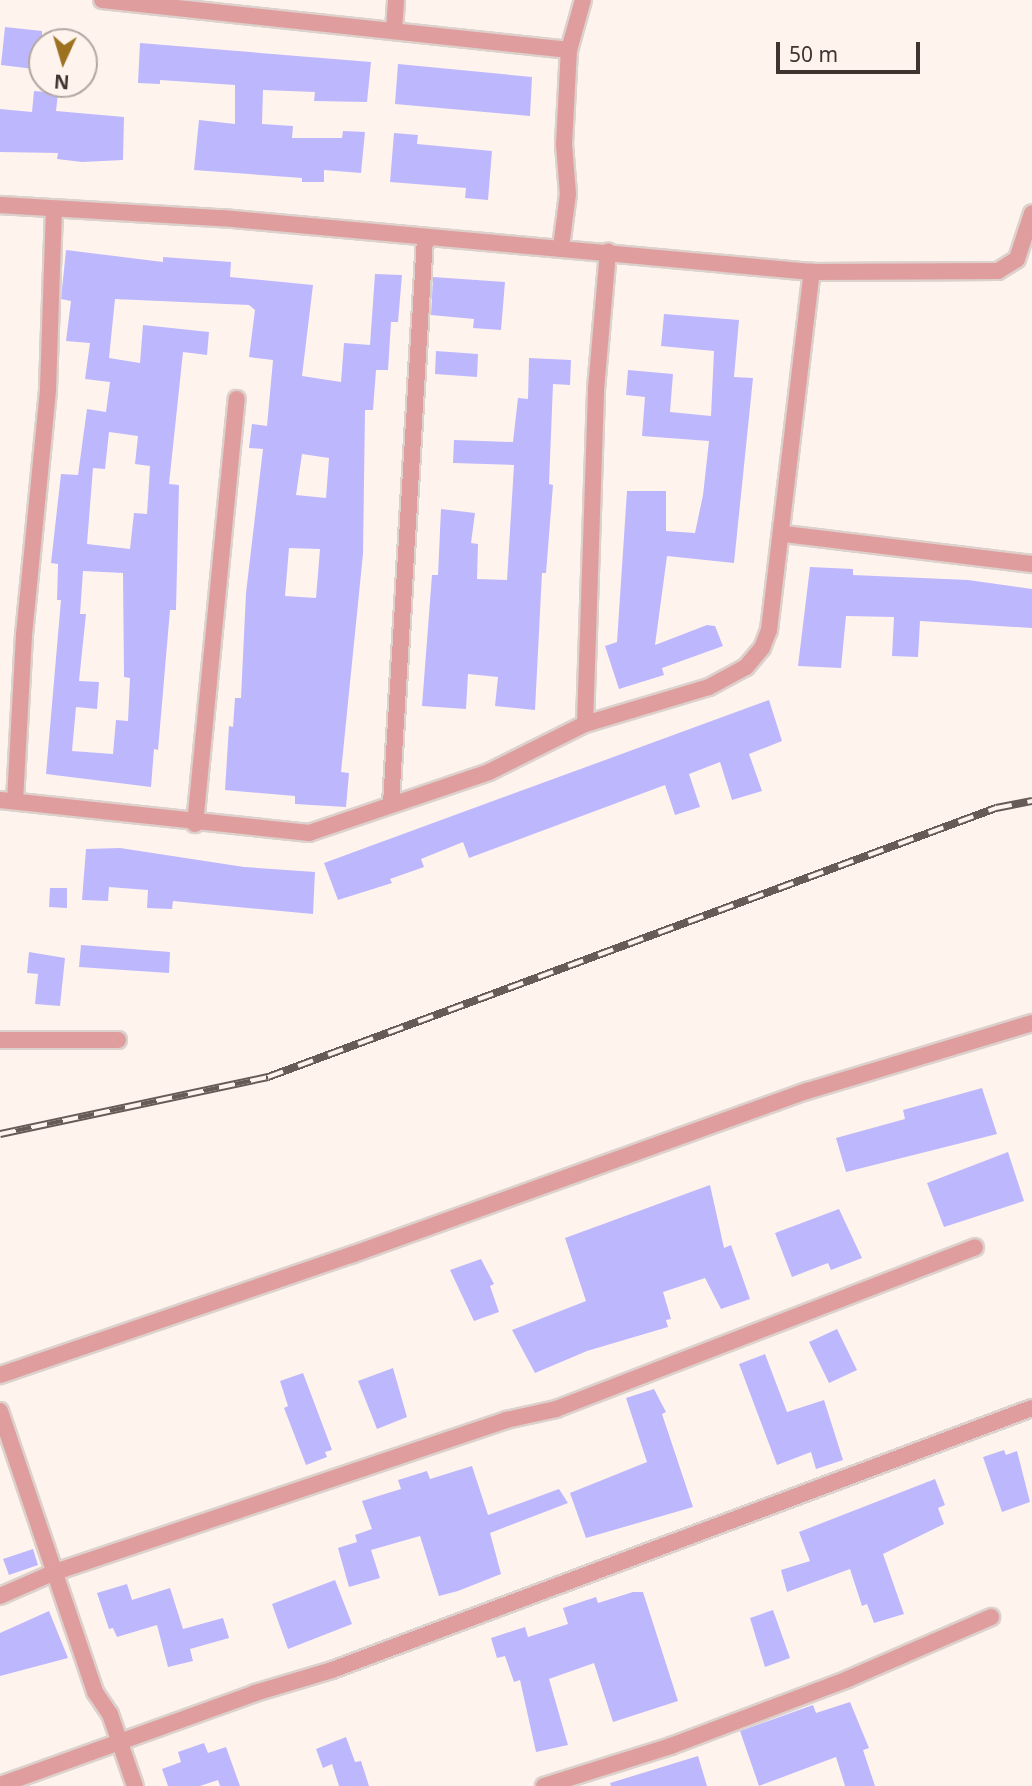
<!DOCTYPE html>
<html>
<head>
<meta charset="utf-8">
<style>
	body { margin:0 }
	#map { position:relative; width:1032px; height:1786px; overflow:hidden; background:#fff3ee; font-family:"Noto Sans",sans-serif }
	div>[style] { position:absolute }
	.building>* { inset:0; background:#bdb8fd }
	.roads { filter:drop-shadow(2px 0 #dcd1cc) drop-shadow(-2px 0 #dcd1cc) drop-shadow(0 2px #dcd1cc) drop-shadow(0 -2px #dcd1cc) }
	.street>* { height:16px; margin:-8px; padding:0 8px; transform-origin:8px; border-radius:8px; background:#e09d9d }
	.rail>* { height:8px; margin-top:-4px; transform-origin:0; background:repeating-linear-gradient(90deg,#fff3ee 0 16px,#665b56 0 32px); box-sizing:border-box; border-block:2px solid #665b56 }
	span { translate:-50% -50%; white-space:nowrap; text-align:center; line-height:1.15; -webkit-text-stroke:7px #fff3ee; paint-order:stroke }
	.north { position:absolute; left:28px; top:28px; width:70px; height:70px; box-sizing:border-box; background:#fff3ee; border:2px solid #b2a7a2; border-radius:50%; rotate:184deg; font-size:19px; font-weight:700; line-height:28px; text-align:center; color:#3f342f }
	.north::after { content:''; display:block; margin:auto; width:24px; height:32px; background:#9c711f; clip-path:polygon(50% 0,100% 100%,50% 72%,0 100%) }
	.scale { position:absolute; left:776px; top:42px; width:144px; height:32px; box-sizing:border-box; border:4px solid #3f342f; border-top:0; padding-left:9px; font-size:21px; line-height:24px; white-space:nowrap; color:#3f342f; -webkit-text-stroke:5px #fff3ee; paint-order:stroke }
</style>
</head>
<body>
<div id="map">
	<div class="building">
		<i style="clip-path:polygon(5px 27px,42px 31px,42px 70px,1px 65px)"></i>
		<i style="clip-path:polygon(140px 43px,371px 62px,367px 102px,314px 101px,315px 92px,263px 90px,262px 124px,293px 126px,292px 138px,342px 138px,343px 131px,365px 132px,361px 173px,324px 170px,324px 182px,302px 182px,302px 178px,194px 170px,199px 120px,235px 124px,235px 85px,160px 80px,160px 84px,138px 83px)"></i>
		<i style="clip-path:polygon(398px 64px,532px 77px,530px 116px,395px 104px)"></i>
		<i style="clip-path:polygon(34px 91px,58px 93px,56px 111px,124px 117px,123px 160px,82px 162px,57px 159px,58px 153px,0 152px,0 109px,32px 112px)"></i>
		<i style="clip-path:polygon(394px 133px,418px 135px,417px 144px,492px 151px,488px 200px,465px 198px,466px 188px,390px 182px)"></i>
		<i style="clip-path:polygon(evenodd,66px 250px,163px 262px,163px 257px,231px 262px,230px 277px,313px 285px,302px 376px,341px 382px,344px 343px,370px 345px,375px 274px,402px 275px,398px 322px,391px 322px,388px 370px,376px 370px,373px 410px,365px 410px,363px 554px,341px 772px,349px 773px,346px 807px,295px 804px,295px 796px,225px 790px,229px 726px,233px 727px,235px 698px,241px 698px,246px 593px,263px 449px,249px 448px,252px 424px,267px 426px,273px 360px,249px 357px,255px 310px,249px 305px,115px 299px,109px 358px,140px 363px,143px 325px,209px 332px,207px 355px,183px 352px,169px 484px,179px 485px,176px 610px,170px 610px,158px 750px,154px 749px,151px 787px,46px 774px,61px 600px,57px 600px,58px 564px,51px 563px,61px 474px,78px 475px,87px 409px,106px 412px,110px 382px,85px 379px,90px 343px,66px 341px,71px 301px,61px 299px,66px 250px,109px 432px,138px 436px,135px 464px,150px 466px,147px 514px,134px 513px,130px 549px,87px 544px,93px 468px,105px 469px,109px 432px,66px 250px,302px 454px,329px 458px,326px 498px,296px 495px,302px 454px,66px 250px,289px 548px,320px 549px,316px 598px,285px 596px,289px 548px,66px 250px,83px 571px,123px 573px,124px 677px,130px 678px,128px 721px,116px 720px,113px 754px,72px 751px,76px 707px,97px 709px,99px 682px,79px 681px,86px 614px,80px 614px,83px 571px)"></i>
		<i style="clip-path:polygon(433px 277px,505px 282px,501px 330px,473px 328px,474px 319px,431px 315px)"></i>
		<i style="clip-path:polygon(664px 314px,739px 320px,734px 377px,753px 378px,734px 563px,667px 556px,655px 645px,707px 625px,715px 626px,723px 646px,662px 668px,664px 675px,619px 689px,605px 646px,617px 642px,627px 491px,666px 491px,666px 531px,695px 533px,703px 495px,709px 441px,642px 436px,645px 397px,626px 395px,628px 370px,673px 374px,670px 412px,711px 416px,714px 351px,661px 346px)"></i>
		<i style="clip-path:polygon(436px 351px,478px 354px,477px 377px,435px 374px)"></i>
		<i style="clip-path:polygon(529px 358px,571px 360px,570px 385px,553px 384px,549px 484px,553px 485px,546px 573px,542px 573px,535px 710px,495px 706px,498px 677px,468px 674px,466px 709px,422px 706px,432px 575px,438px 575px,441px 509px,475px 513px,471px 543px,478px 544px,477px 579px,507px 580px,514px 465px,453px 463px,454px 440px,513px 442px,518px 398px,528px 399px)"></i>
		<i style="clip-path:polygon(810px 567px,853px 569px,853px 575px,968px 580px,1032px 589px,1032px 628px,920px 621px,918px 657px,892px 656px,894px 617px,846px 616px,841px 668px,798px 666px)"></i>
		<i style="clip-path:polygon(769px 700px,782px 741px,749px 754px,762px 791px,732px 800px,720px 762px,689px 774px,700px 807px,675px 815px,665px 785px,469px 858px,463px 842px,421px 859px,424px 867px,390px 879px,392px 883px,338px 900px,324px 863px)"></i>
		<i style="clip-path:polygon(120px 848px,244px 867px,315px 872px,313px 914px,173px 901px,172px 909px,147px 908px,148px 890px,109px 887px,108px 901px,82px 900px,86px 849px)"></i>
		<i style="clip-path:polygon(50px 888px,67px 888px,67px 908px,49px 907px)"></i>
		<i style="clip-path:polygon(81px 945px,170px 952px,169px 973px,79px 967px)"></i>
		<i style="clip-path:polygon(29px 952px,65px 958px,60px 1006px,35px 1004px,38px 974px,27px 973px)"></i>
		<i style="clip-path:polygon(982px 1088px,997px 1134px,846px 1172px,836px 1138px,905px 1119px,903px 1110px)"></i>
		<i style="clip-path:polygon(1008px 1152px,1024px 1201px,944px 1227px,927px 1183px)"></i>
		<i style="clip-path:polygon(710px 1185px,724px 1248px,731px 1245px,750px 1299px,721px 1309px,705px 1278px,663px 1292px,671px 1319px,666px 1320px,668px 1327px,587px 1351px,535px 1373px,512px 1330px,586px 1301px,565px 1238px)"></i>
		<i style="clip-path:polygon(839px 1209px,862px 1258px,831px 1270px,828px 1263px,792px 1277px,775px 1233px)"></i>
		<i style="clip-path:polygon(481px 1259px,494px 1284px,490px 1286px,499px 1312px,474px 1321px,450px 1270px)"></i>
		<i style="clip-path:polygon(837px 1329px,857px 1370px,829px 1383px,809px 1342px)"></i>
		<i style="clip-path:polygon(765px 1354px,787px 1412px,824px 1400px,843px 1460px,816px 1469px,811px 1452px,777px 1465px,739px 1364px)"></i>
		<i style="clip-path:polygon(393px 1368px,407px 1417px,377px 1429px,358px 1381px)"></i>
		<i style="clip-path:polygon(303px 1373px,332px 1450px,325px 1452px,327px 1457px,306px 1465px,284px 1408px,288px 1406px,280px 1381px)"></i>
		<i style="clip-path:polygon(654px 1389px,666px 1412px,662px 1414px,693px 1507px,586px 1538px,570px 1493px,647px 1462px,626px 1398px)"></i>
		<i style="clip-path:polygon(1004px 1450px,1006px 1455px,1017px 1451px,1030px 1502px,1002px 1512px,983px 1457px)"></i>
		<i style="clip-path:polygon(472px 1466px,488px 1515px,559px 1489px,568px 1503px,490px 1533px,501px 1574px,458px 1591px,439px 1596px,420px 1536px,371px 1550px,380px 1578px,349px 1587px,338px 1548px,357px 1542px,355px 1535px,372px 1529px,362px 1501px,401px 1489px,398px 1480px,427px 1471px,430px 1479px)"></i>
		<i style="clip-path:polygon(935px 1479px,945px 1505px,938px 1508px,944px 1524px,883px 1554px,904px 1614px,874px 1623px,867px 1604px,862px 1606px,850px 1569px,787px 1592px,781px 1570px,810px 1561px,799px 1532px)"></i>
		<i style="clip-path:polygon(33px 1549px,38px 1565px,9px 1575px,3px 1559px)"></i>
		<i style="clip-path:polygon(335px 1580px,352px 1624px,288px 1649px,272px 1604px)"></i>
		<i style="clip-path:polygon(127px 1584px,132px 1600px,170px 1588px,183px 1629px,223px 1618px,229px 1638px,190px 1649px,193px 1661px,168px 1667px,157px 1625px,117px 1637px,113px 1628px,109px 1629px,97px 1593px)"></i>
		<i style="clip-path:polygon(633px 1592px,643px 1592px,678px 1701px,613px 1722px,594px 1663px,549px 1679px,568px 1745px,536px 1752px,520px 1680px,514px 1682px,505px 1656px,497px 1658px,491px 1638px,525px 1627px,528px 1637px,568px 1624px,563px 1608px,596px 1597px,598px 1603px)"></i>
		<i style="clip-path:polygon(773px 1610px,790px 1658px,765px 1667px,750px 1618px)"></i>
		<i style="clip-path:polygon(49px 1611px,68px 1658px,0 1676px,0 1633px)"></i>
		<i style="clip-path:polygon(850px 1702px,869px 1748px,863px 1750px,875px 1786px,845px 1786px,836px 1757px,759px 1786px,740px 1731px,813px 1705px,816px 1713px)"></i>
		<i style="clip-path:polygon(346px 1737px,355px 1762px,361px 1761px,369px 1786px,339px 1786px,332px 1764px,323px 1768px,316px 1749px)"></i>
		<i style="clip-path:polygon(204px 1743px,208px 1753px,226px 1747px,240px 1786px,220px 1786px,218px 1780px,200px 1786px,168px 1786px,162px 1769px,181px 1762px,178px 1752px)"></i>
		<i style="clip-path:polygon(698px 1756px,707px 1786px,611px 1786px,610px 1783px)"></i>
	</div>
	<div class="roads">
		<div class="street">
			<i style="left:102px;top:0;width:470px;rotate:6.1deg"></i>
			<i style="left:394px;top:30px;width:30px;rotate:-86deg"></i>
			<i style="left:0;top:205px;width:222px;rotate:3.4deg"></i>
			<i style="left:222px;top:218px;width:592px;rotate:5.23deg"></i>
			<i style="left:812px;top:272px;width:186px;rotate:-0.3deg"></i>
			<i style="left:998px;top:271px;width:22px;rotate:-32deg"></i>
			<i style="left:1017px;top:259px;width:48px;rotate:-71.9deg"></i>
			<i style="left:561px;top:247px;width:53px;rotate:-82.5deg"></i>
			<i style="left:568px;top:194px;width:50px;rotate:-94.6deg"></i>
			<i style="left:564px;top:144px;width:94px;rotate:-87deg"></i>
			<i style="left:569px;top:50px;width:52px;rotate:-74.4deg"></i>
			<i style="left:784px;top:534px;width:250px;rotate:6.9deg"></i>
			<i style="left:585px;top:724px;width:335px;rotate:-88.1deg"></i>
			<i style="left:596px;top:389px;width:138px;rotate:-85deg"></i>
			<i style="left:0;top:800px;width:311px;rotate:6.1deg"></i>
			<i style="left:309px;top:833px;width:190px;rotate:-18.7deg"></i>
			<i style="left:489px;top:772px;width:107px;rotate:-26.6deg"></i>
			<i style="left:585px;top:724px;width:129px;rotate:-16.6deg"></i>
			<i style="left:709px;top:687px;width:42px;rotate:-28.4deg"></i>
			<i style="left:746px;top:667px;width:25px;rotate:-50deg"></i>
			<i style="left:762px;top:648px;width:19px;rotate:-69deg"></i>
			<i style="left:769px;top:630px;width:361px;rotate:-83.2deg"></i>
			<i style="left:15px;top:801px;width:166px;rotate:-86.9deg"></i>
			<i style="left:24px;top:635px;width:247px;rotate:-84.4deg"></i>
			<i style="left:48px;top:389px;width:180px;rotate:-88.1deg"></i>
			<i style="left:391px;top:804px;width:567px;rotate:-86.56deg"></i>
			<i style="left:195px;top:824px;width:427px;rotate:-84.4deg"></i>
			<i style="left:0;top:1040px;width:118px"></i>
			<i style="left:0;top:1375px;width:371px;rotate:-18.9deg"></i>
			<i style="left:351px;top:1255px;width:485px;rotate:-19.8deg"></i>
			<i style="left:807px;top:1091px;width:235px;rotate:-16.8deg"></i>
			<i style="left:0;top:1411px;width:297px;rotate:71.3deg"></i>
			<i style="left:95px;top:1692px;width:27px;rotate:56deg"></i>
			<i style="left:110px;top:1714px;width:76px;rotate:70.9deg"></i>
			<i style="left:0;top:1596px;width:60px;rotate:-23.6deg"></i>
			<i style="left:55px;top:1572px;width:476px;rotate:-18.6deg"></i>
			<i style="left:506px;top:1420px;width:51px;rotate:-12.4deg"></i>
			<i style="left:556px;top:1409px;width:449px;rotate:-21.1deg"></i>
			<i style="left:0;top:1785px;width:271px;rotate:-19.8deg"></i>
			<i style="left:255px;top:1693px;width:80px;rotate:-16.6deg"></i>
			<i style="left:332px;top:1670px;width:747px;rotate:-20.52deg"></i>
			<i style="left:544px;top:1786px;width:133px;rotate:-17.5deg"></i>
			<i style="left:671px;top:1746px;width:189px;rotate:-20.7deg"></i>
			<i style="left:848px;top:1679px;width:156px;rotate:-23.4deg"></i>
		</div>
	</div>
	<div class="rail">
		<i style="left:0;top:1134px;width:274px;rotate:-12deg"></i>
		<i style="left:268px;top:1077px;width:776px;rotate:-20.28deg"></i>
		<i style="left:996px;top:808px;width:37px;rotate:-11deg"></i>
	</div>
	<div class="north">N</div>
	<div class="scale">50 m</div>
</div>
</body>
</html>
